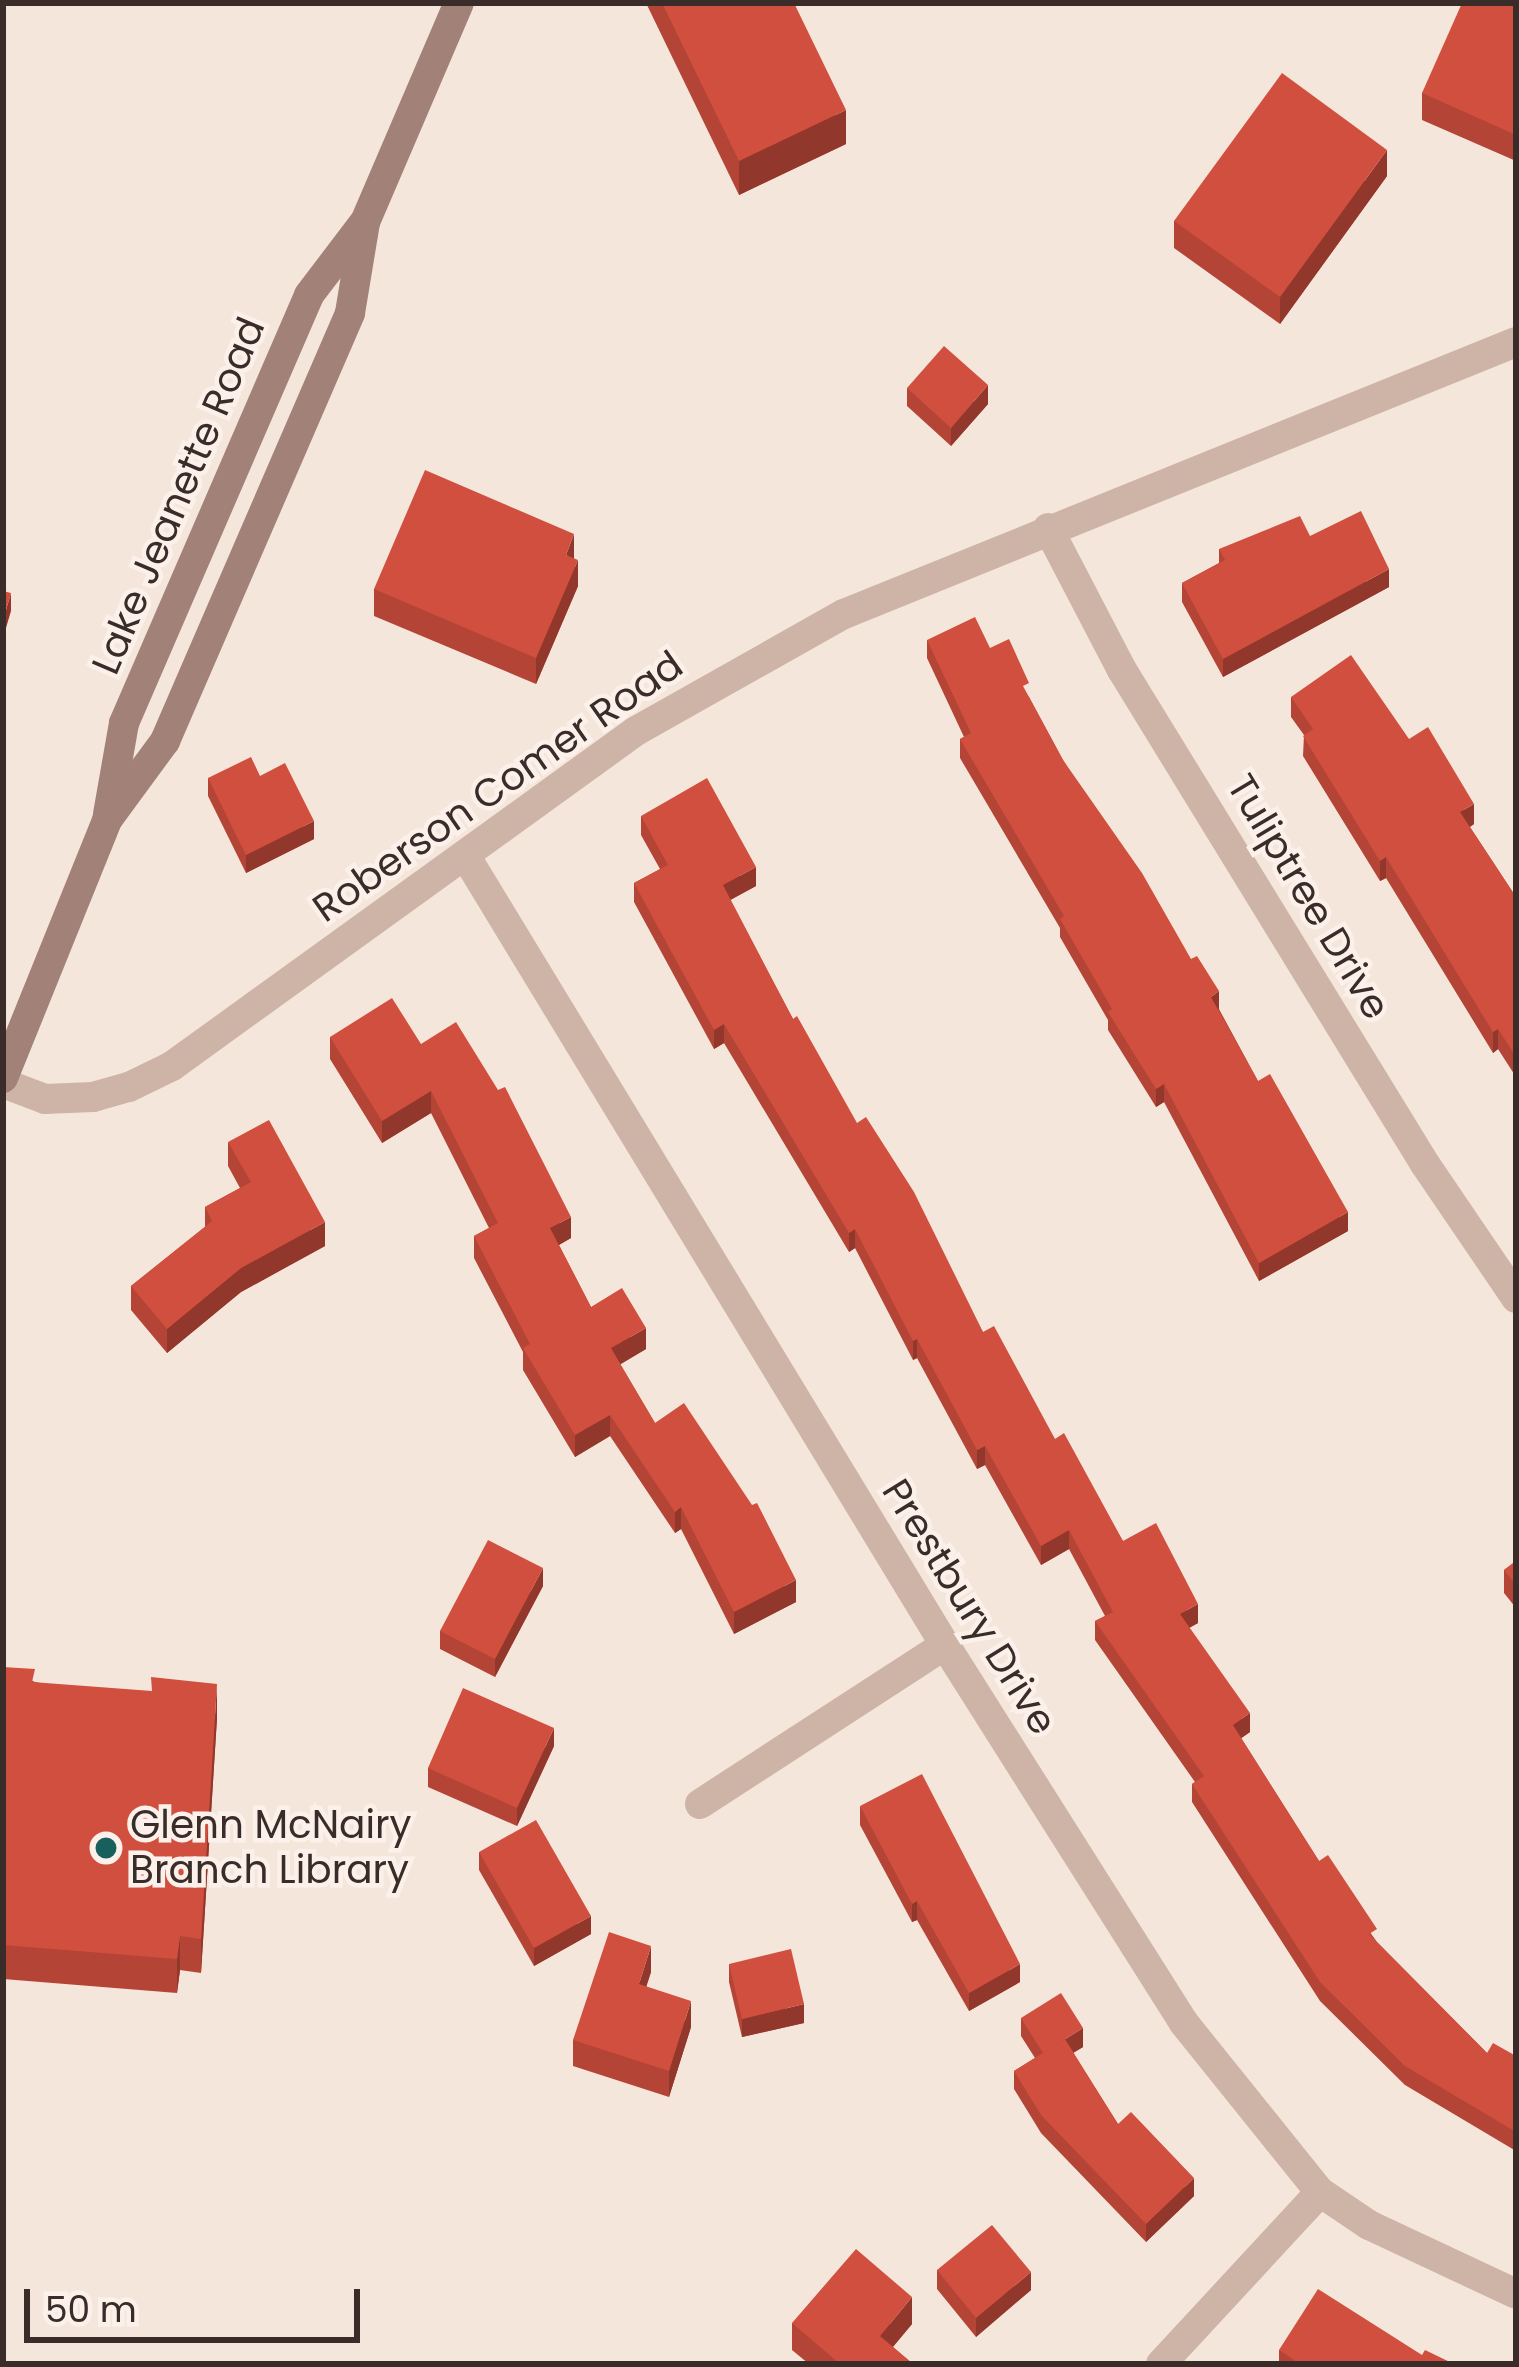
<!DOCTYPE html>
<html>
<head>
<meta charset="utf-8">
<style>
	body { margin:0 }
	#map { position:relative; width:1519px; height:2367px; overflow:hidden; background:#f5e6dc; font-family:Poppins,sans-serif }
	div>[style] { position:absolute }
	.street>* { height:30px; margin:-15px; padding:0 15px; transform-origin:15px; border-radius:15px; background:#ceb4a7 }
	.secondary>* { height:30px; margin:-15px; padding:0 15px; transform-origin:15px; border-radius:15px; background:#a28278 }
	.wall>* { inset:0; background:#b44435 }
	.shaded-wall>* { inset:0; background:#92372b }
	.building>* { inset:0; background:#d14f3e }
	.dots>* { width:33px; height:33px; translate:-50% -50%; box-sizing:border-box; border:6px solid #fcf1ea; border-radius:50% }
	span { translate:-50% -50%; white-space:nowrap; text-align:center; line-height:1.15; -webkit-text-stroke:9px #fcf1ea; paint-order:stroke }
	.street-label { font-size:39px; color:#3a2c28 }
	.poi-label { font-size:39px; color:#3a2c28 }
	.left { translate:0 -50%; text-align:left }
	.frame { position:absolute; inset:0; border:6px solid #3a2c28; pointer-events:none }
	.scale { position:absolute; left:24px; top:2289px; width:336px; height:54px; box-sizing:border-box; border:6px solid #3a2c28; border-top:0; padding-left:15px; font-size:36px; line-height:42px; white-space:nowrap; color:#3a2c28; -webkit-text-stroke:9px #fcf1ea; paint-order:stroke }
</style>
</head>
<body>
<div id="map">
	<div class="street">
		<i style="left:1048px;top:528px;width:160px;rotate:62.5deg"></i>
		<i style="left:1122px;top:670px;width:580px;rotate:58.48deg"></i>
		<i style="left:1425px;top:1164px;width:162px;rotate:55.8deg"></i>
		<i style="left:465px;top:855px;width:924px;rotate:58.72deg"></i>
		<i style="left:945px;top:1645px;width:447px;rotate:57.7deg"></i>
		<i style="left:1184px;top:2023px;width:217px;rotate:51.2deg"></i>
		<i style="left:1320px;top:2192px;width:59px;rotate:34deg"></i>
		<i style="left:1369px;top:2225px;width:162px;rotate:25.1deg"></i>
		<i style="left:3px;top:1083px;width:45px;rotate:20.9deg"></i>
		<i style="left:45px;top:1099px;width:48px;rotate:-2.4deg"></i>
		<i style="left:93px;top:1097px;width:37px;rotate:-16deg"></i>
		<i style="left:129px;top:1087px;width:48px;rotate:-26deg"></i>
		<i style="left:172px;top:1066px;width:572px;rotate:-35.83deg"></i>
		<i style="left:636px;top:731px;width:239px;rotate:-29.4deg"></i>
		<i style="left:844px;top:614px;width:725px;rotate:-22.04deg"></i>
		<i style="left:700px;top:1804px;width:292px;rotate:-33deg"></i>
		<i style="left:1161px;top:2364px;width:234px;rotate:-47.2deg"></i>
	</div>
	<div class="secondary">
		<i style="left:108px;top:814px;width:92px;rotate:-80deg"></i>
		<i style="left:124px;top:723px;width:466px;rotate:-66.6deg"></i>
		<i style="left:309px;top:295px;width:89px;rotate:-52.7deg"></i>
		<i style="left:3px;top:1078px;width:278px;rotate:-68deg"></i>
		<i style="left:107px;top:820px;width:98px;rotate:-53.7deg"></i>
		<i style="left:165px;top:741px;width:466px;rotate:-66.6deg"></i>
		<i style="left:350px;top:313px;width:92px;rotate:-80.6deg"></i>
		<i style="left:365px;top:222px;width:238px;rotate:-66.8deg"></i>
	</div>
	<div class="wall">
		<i style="clip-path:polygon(646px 3px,794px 3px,846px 144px,739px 195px)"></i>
		<i style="clip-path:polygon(1516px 3px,1516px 161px,1422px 120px,1422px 93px)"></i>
		<i style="clip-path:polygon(1387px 176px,1280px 324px,1174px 248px,1174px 221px)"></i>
		<i style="clip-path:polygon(907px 388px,988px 404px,951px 446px,907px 406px)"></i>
		<i style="clip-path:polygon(1219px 549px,1389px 587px,1223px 677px,1182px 602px,1182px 583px,1219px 563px)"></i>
		<i style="clip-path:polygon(574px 558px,578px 586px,536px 684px,374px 616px,374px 589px)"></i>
		<i style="clip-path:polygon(927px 640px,990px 648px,1029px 697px,1063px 760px,1219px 1009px,1258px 1081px,1348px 1231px,1259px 1281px,1164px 1102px,1156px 1107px,1108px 1030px,1108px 1020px,1060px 937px,1060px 928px,960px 758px,960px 739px,964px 737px,927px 658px)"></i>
		<i style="clip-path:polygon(1291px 697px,1409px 739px,1474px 824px,1470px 827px,1516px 897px,1516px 1077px,1498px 1049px,1493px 1053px,1386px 878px,1380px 881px,1303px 756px,1304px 735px,1291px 717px)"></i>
		<i style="clip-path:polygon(260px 776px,314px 839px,246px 873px,208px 796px,208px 778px)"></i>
		<i style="clip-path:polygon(641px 816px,756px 886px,730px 900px,793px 1019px,983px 1332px,1123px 1541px,1198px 1623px,1189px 1628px,1250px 1732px,1241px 1738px,1319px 1861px,1377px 1942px,1487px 2053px,1516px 2056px,1516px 2151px,1405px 2085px,1320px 2001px,1192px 1802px,1192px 1784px,1195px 1782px,1095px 1640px,1095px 1621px,1105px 1616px,1069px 1549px,1041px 1565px,985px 1465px,977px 1469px,917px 1358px,913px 1360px,855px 1248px,849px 1252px,724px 1043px,714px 1049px,634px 902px,634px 883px,660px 869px,641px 835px)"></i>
		<i style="clip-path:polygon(330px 1037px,421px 1044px,571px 1238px,559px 1245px,591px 1307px,646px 1349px,620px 1364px,655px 1423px,796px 1602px,734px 1634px,681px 1529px,675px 1533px,610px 1436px,575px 1457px,523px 1370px,523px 1352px,474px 1258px,474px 1236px,489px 1228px,431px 1113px,382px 1143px,330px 1059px)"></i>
		<i style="clip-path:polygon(228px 1142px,325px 1246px,241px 1292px,167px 1353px,131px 1310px,131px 1286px,205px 1227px,205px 1207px,240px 1188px,228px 1166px)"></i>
		<i style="clip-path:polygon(1516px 1561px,1516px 1608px,1504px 1593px,1504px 1570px)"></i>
		<i style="clip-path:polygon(543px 1586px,495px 1677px,440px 1649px,440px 1631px)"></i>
		<i style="clip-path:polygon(3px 1667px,35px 1682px,217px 1718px,201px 1973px,180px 1970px,177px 1993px,3px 1979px)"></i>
		<i style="clip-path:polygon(554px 1746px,517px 1826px,428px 1787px,428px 1768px)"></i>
		<i style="clip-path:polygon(860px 1806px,1020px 1982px,969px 2011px,917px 1920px,912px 1922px,860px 1825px)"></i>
		<i style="clip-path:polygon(479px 1852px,591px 1934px,534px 1966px,479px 1870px)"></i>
		<i style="clip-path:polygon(729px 1964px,804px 2023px,742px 2037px,729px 1982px)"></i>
		<i style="clip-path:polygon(651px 1972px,646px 1986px,691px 2027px,669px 2097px,573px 2066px,573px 2040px)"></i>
		<i style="clip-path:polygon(1021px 2018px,1083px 2047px,1073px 2053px,1118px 2124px,1194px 2196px,1146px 2242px,1041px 2133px,1014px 2089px,1014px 2071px,1035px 2058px,1021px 2036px)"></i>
		<i style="clip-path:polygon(937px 2270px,1031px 2290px,976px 2337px,937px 2289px)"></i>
		<i style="clip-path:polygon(792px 2323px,912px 2324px,893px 2347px,913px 2364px,809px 2364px,792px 2350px)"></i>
		<i style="clip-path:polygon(1279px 2350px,1422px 2355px,1454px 2364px,1279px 2364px)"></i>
	</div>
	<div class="shaded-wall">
		<i style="clip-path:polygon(846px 110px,846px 144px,739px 195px,739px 161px)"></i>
		<i style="clip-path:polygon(1387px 150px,1387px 176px,1280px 324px,1280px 297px)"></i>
		<i style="clip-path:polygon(988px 385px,988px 404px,951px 446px,951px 428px)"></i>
		<i style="clip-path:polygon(574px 534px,574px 560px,566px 555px)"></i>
		<i style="clip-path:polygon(578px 560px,578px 586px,536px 684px,536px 658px)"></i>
		<i style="clip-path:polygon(1389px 569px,1389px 587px,1223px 677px,1223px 659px)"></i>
		<i style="clip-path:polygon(11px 593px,11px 611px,3px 638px,3px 620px)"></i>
		<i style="clip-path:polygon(1474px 804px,1474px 824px,1460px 833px,1460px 812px)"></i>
		<i style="clip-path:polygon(314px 821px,314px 839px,246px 873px,246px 855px)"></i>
		<i style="clip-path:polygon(1386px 857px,1386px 878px,1380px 881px,1380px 861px)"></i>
		<i style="clip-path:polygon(756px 867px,756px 886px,723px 904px,723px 885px)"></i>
		<i style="clip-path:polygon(1219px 991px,1219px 1009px,1211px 1015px,1211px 997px)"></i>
		<i style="clip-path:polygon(724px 1024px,724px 1043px,714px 1049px,714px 1030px)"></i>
		<i style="clip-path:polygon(1498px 1029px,1498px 1049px,1493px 1053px,1493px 1032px)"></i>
		<i style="clip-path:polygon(1164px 1084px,1164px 1102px,1156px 1107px,1156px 1089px)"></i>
		<i style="clip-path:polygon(431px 1091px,431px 1113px,382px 1143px,382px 1121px)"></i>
		<i style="clip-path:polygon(1348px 1212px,1348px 1231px,1259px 1281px,1259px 1263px)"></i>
		<i style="clip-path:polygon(571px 1217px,571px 1238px,550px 1250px,550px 1228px)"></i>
		<i style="clip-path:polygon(325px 1222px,325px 1246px,241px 1292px,167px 1353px,167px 1329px,241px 1268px)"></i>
		<i style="clip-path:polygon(855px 1229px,855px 1248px,849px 1252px,849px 1233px)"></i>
		<i style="clip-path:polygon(646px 1328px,646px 1349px,611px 1370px,611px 1348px)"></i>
		<i style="clip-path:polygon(917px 1339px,917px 1358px,913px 1360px,913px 1341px)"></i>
		<i style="clip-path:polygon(610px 1415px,610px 1436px,575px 1457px,575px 1435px)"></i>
		<i style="clip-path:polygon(985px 1446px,985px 1465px,977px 1469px,977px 1450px)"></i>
		<i style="clip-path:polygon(681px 1507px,681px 1529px,675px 1533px,675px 1512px)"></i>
		<i style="clip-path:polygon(1069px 1530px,1069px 1549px,1041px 1565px,1041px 1546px)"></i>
		<i style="clip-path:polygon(543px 1568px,543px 1586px,495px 1677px,495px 1659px)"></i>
		<i style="clip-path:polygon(796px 1580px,796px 1602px,734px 1634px,734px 1612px)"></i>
		<i style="clip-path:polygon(1198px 1604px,1198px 1623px,1180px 1633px,1180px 1614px)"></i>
		<i style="clip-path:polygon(217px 1684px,217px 1718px,201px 1973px,201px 1939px)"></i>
		<i style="clip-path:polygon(1250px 1713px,1250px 1732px,1233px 1744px,1233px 1725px)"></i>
		<i style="clip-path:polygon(554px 1728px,554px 1746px,517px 1826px,517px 1808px)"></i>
		<i style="clip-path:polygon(917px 1901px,917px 1920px,912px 1922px,912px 1904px)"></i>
		<i style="clip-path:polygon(591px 1916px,591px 1934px,534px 1966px,534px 1948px)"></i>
		<i style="clip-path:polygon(180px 1936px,180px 1970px,177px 1993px,177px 1959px)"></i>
		<i style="clip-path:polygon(651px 1946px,651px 1972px,639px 2010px,639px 1984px)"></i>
		<i style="clip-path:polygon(1020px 1964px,1020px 1982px,969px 2011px,969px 1993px)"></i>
		<i style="clip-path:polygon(691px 2001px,691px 2027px,669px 2097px,669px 2071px)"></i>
		<i style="clip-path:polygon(804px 2004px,804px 2023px,742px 2037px,742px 2019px)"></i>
		<i style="clip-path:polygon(1083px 2028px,1083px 2047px,1043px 2071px,1043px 2053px)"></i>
		<i style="clip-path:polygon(1194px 2178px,1194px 2196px,1146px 2242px,1146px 2224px)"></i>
		<i style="clip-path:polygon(1031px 2272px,1031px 2290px,976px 2337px,976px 2318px)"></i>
		<i style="clip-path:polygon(912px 2297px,912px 2324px,880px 2362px,880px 2336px)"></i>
	</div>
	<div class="building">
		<i style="clip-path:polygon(662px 3px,794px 3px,846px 110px,739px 161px)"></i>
		<i style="clip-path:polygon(1462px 3px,1516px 3px,1516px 135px,1422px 93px)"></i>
		<i style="clip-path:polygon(1282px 73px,1387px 150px,1280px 297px,1174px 221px)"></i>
		<i style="clip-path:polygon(944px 346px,988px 385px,951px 428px,907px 388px)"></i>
		<i style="clip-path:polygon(425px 470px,574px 534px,566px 555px,578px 560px,536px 658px,374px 589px)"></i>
		<i style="clip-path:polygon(1361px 511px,1389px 569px,1223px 659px,1182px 583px,1225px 560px,1219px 549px,1300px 516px,1310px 536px)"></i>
		<i style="clip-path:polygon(3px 591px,11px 593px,3px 620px)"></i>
		<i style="clip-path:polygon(975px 617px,990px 648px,1009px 639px,1029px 683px,1023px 686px,1063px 760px,1142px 873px,1191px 959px,1197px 956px,1219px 991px,1211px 997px,1258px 1081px,1270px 1074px,1348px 1212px,1259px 1263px,1164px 1084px,1156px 1089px,1108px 1012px,1112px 1009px,1060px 919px,1064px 916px,960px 739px,971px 733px,927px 640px)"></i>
		<i style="clip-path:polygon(1351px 655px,1409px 739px,1428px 727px,1474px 804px,1460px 812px,1516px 897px,1516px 1057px,1498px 1029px,1493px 1032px,1386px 857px,1380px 861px,1303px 736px,1313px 729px,1291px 697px)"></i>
		<i style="clip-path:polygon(251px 757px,260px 776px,285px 763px,314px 821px,246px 855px,208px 778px)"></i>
		<i style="clip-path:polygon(707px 778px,756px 867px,723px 885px,793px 1019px,797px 1016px,857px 1123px,866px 1117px,914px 1192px,983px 1332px,994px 1326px,1055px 1439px,1064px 1433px,1123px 1541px,1156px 1523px,1198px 1604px,1180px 1614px,1250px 1713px,1233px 1725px,1319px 1861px,1328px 1855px,1377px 1929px,1369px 1934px,1487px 2053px,1493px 2043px,1516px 2056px,1516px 2132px,1405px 2066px,1320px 1982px,1192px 1784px,1204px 1776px,1095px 1621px,1113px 1612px,1069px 1530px,1041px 1546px,985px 1446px,977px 1450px,917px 1339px,913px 1341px,855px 1229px,849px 1233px,724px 1024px,714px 1030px,634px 883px,668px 865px,641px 816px)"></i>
		<i style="clip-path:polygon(392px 998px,421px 1044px,456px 1022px,498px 1090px,505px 1087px,571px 1217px,550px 1228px,591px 1307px,622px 1288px,646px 1328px,611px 1348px,655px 1423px,684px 1403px,752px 1505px,757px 1503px,796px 1580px,734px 1612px,681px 1507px,675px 1512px,610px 1415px,575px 1435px,523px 1348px,530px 1344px,474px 1236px,498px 1223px,431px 1091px,382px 1121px,330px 1037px)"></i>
		<i style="clip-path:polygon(269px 1120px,325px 1222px,241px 1268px,167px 1329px,131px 1286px,212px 1221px,205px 1207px,251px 1182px,228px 1142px)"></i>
		<i style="clip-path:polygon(488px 1540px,543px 1568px,495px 1659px,440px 1631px)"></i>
		<i style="clip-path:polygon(1516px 1561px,1516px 1585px,1504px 1570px)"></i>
		<i style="clip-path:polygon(3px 1667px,35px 1669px,32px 1682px,152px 1691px,151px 1677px,217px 1684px,201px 1939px,180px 1936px,177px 1959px,3px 1945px)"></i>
		<i style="clip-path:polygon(463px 1688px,554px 1728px,517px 1808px,428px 1768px)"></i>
		<i style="clip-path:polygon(922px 1774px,1020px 1964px,969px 1993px,917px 1901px,912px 1904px,860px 1806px)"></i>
		<i style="clip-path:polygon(536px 1820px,591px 1916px,534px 1948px,479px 1852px)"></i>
		<i style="clip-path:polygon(609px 1932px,651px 1946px,639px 1984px,691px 2001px,669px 2071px,573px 2040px)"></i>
		<i style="clip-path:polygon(791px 1949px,804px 2004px,742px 2019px,729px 1964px)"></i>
		<i style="clip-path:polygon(1061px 1993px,1083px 2028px,1043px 2053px,1021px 2018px)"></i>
		<i style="clip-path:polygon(1065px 2039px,1118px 2124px,1131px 2112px,1194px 2178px,1146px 2224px,1041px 2115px,1014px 2071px)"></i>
		<i style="clip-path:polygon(992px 2225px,1031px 2272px,976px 2318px,937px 2270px)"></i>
		<i style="clip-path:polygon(856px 2249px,912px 2297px,880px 2336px,913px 2364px,840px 2364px,792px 2323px)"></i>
		<i style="clip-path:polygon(1318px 2289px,1422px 2355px,1425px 2350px,1454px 2364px,1300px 2364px,1279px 2350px)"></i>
	</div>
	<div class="dots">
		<i style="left:106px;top:1848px;background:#19605c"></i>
	</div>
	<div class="street-label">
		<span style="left:179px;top:496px;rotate:-67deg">Lake Jeanette Road</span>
		<span style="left:498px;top:787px;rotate:-35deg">Roberson Comer Road</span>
		<span style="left:1308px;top:897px;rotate:59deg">Tuliptree Drive</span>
		<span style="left:969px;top:1607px;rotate:58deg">Prestbury Drive</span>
	</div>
	<div class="poi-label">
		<span class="left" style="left:130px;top:1848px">Glenn McNairy<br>Branch Library</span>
	</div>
	<div class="frame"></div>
	<div class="scale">50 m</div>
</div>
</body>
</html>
